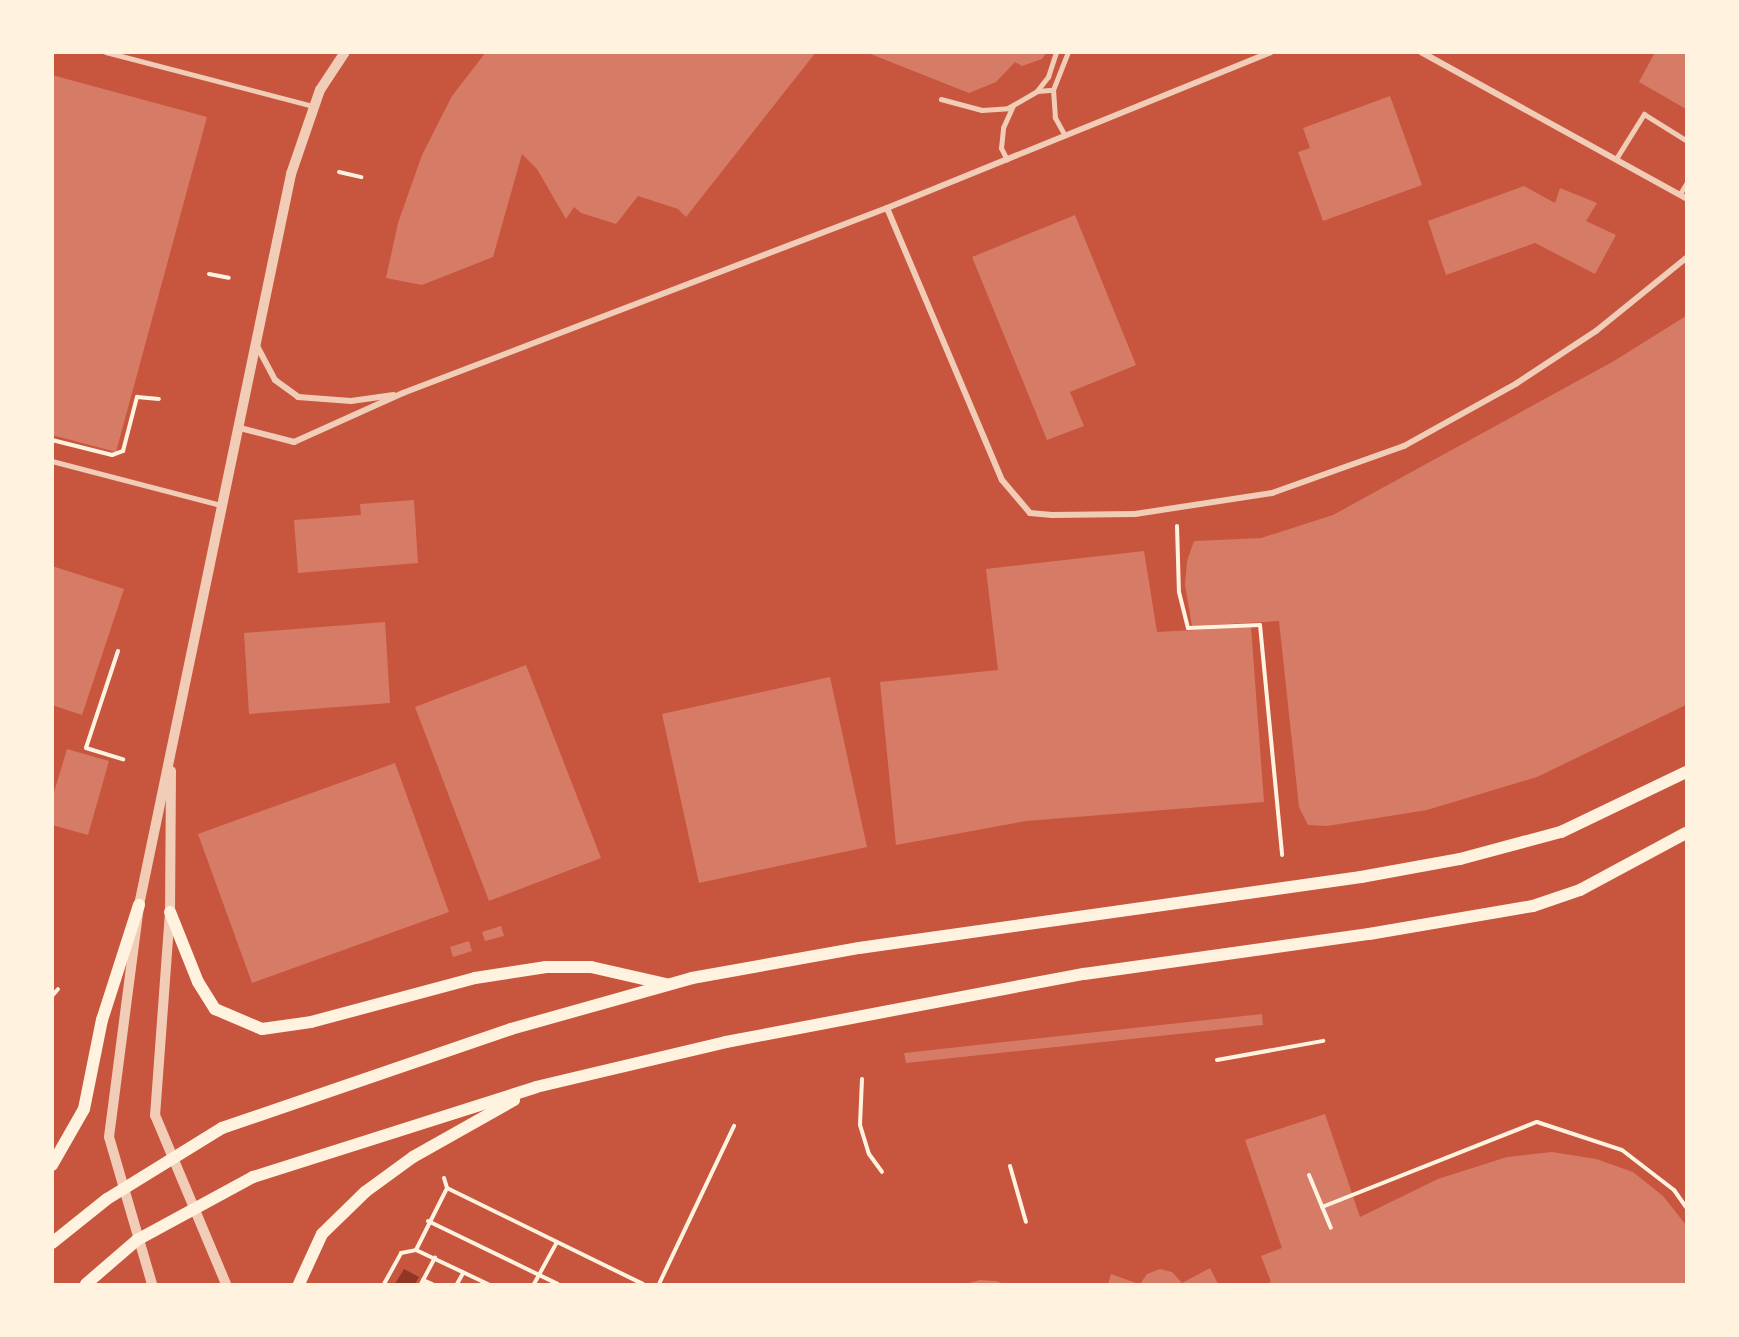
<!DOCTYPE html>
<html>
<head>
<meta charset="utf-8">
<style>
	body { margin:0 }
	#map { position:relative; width:1739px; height:1337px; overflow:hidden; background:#c8553d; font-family:Raleway,sans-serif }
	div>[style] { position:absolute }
	.water>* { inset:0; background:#8f3625 }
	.building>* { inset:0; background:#d67c66 }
	.path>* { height:4px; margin:-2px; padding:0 2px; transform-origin:2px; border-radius:2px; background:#fff3e0 }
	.service>* { height:4.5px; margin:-2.25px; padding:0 2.25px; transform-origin:2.25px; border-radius:2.25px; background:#f1ccb7 }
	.minor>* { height:6px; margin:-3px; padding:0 3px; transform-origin:3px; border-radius:3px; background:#f1ccb7 }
	.tertiary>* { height:10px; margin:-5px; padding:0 5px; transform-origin:5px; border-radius:5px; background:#f1ccb7 }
	.secondary>* { height:12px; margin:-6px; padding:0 6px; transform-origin:6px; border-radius:6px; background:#fff3e0 }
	span { translate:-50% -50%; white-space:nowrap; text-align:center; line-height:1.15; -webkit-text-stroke:6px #fff3e0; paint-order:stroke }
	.frame { position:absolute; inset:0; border:54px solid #fff3e0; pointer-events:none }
</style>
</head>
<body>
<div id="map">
	<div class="water">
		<i style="clip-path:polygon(404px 1269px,419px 1277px,415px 1284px,395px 1284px)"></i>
	</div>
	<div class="building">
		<i style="clip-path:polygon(486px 52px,816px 52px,686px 217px,678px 209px,638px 196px,616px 224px,581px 213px,574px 207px,566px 219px,537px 169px,522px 154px,493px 257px,422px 285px,386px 278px,398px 223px,422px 155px,452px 96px)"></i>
		<i style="clip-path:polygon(1047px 52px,1042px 59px,1022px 66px,1015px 62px,996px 82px,969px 93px,868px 53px)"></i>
		<i style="clip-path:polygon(1655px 52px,1686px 52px,1686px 109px,1639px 82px)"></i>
		<i style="clip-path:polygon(52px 75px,207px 117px,116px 452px,52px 435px)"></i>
		<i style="clip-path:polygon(1390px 96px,1422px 185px,1323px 221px,1298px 152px,1310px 148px,1303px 128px)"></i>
		<i style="clip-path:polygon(1524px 186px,1555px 203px,1560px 188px,1597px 203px,1586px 221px,1616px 235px,1595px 274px,1535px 243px,1446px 275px,1428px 221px)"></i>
		<i style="clip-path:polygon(1075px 215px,1136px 365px,1070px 392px,1084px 426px,1047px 440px,972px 257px)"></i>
		<i style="clip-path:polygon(1686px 316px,1686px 705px,1537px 777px,1427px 810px,1327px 826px,1308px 825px,1299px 807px,1279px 621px,1192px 626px,1185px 585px,1187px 561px,1194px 541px,1261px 538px,1333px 515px,1614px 361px)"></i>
		<i style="clip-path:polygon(414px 500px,418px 563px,298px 573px,294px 520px,361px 515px,360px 504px)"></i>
		<i style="clip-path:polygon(1144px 551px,1157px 632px,1251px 627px,1264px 802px,1026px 821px,896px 845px,880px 682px,998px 670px,986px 569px)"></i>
		<i style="clip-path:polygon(52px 566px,124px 589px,82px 715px,52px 705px)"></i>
		<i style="clip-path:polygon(385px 622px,390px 703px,249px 714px,244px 633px)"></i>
		<i style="clip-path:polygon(526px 665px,601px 858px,489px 901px,415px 707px)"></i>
		<i style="clip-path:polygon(830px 677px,867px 847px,699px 883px,662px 714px)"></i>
		<i style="clip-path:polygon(67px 749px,109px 761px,88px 835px,52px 825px,52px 799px)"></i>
		<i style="clip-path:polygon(395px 763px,449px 912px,252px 983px,198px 834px)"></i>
		<i style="clip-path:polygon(501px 926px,504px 936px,485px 941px,482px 932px)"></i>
		<i style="clip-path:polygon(469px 941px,472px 951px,453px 957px,450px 947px)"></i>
		<i style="clip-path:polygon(1262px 1014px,1263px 1025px,906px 1063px,904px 1053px)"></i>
		<i style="clip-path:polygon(1325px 1114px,1360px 1217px,1438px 1179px,1507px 1157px,1552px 1152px,1596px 1159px,1633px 1172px,1663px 1196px,1686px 1225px,1686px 1284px,1263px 1284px,1271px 1282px,1261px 1256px,1282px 1248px,1245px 1140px)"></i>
		<i style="clip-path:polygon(1210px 1268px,1218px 1284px,1140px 1284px,1147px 1274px,1160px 1269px,1172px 1272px,1182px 1283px)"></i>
		<i style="clip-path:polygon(1111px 1274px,1139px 1284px,1108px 1284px)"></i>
		<i style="clip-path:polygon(980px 1280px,996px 1281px,1005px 1284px,965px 1284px)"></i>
	</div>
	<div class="path">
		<i style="left:339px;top:172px;width:23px;rotate:13deg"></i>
		<i style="left:209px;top:274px;width:20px;rotate:11deg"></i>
		<i style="left:52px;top:440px;width:62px;rotate:14deg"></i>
		<i style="left:112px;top:455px;width:12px;rotate:-20deg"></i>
		<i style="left:123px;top:451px;width:56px;rotate:-75.5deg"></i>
		<i style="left:137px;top:397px;width:22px;rotate:5deg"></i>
		<i style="left:1177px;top:526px;width:66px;rotate:88.3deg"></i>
		<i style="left:1179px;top:592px;width:37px;rotate:76deg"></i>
		<i style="left:1188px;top:628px;width:72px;rotate:-2.4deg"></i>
		<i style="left:1260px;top:625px;width:231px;rotate:84.5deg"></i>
		<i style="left:118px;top:651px;width:102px;rotate:108.3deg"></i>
		<i style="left:86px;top:748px;width:39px;rotate:17deg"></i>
		<i style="left:52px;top:996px;width:9px;rotate:-49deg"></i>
		<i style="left:1217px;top:1060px;width:108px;rotate:-10.2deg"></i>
		<i style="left:862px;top:1079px;width:46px;rotate:92.5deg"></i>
		<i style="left:860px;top:1125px;width:30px;rotate:73deg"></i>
		<i style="left:869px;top:1154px;width:22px;rotate:54deg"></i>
		<i style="left:1010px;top:1166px;width:58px;rotate:74.1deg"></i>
		<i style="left:1309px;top:1175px;width:57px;rotate:67.5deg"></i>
		<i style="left:444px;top:1178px;width:10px;rotate:73deg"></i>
		<i style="left:447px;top:1188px;width:218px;rotate:26.1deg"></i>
		<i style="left:1322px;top:1207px;width:231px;rotate:-21.6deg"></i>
		<i style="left:1537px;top:1122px;width:89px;rotate:18.2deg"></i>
		<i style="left:1622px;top:1150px;width:66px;rotate:37.6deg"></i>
		<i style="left:1674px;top:1190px;width:21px;rotate:55deg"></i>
		<i style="left:428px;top:1221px;width:144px;rotate:25.9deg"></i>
		<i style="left:416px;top:1250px;width:80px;rotate:25.3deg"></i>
		<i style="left:423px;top:1280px;width:10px;rotate:24deg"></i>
		<i style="left:384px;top:1284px;width:35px;rotate:-61deg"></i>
		<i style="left:401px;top:1253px;width:15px;rotate:-11deg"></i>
		<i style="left:416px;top:1250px;width:69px;rotate:-63.4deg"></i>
		<i style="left:421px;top:1284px;width:30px;rotate:-62deg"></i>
		<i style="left:457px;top:1284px;width:13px;rotate:-61deg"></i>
		<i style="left:534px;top:1284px;width:48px;rotate:-61.3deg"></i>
		<i style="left:659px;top:1284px;width:175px;rotate:-64.6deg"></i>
	</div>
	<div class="service">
		<i style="left:106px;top:52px;width:215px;rotate:14.6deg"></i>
		<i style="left:1037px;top:91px;width:16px;rotate:-4deg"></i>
		<i style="left:941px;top:99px;width:42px;rotate:15deg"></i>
		<i style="left:982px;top:110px;width:26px;rotate:-4deg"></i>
		<i style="left:1008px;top:108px;width:34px;rotate:-30deg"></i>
		<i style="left:1037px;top:91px;width:18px;rotate:-52deg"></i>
		<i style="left:1048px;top:77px;width:26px;rotate:-72deg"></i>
		<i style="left:1065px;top:136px;width:21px;rotate:-119deg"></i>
		<i style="left:1055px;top:118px;width:28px;rotate:-94deg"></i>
		<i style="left:1053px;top:90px;width:41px;rotate:-68.5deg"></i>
		<i style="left:1616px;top:159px;width:53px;rotate:-58.1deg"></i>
		<i style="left:1644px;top:114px;width:49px;rotate:31.8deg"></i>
		<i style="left:1007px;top:160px;width:13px;rotate:-117deg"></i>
		<i style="left:1001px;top:148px;width:20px;rotate:-84deg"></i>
		<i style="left:1003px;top:128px;width:24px;rotate:-66deg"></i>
		<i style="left:1680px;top:194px;width:12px;rotate:-59deg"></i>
		<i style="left:52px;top:461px;width:175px;rotate:14.6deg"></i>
	</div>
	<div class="minor">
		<i style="left:1421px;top:52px;width:303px;rotate:28.9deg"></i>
		<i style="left:887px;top:208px;width:295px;rotate:67.1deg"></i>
		<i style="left:1002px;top:480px;width:43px;rotate:49.7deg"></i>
		<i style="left:1030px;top:513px;width:22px;rotate:5deg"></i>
		<i style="left:1052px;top:515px;width:83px;rotate:-0.7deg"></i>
		<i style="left:1135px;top:514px;width:139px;rotate:-8.7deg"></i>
		<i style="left:1272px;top:493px;width:140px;rotate:-19.6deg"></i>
		<i style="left:1404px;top:446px;width:129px;rotate:-29.1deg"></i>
		<i style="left:1517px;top:383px;width:95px;rotate:-33.4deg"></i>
		<i style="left:1596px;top:331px;width:116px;rotate:-39deg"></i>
		<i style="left:257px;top:346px;width:38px;rotate:62deg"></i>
		<i style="left:275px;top:380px;width:29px;rotate:36deg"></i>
		<i style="left:298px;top:397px;width:53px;rotate:4.3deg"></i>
		<i style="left:351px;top:401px;width:43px;rotate:-7.9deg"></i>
		<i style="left:240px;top:428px;width:56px;rotate:14.5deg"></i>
		<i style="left:294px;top:442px;width:120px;rotate:-24.2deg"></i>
		<i style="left:403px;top:393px;width:518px;rotate:-20.92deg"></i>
		<i style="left:887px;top:208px;width:414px;rotate:-22.1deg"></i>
	</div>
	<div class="tertiary">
		<i style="left:171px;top:771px;width:141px;rotate:90.4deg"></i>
		<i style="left:170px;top:912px;width:204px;rotate:94.2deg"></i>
		<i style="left:155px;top:1115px;width:183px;rotate:67.2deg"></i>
		<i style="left:152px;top:1284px;width:153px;rotate:-106.3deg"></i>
		<i style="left:109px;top:1137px;width:234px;rotate:-82.6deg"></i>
		<i style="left:139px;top:905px;width:747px;rotate:-78.25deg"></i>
		<i style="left:291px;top:174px;width:89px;rotate:-71deg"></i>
		<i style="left:320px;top:90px;width:45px;rotate:-56.7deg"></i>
	</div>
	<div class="secondary">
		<i style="left:170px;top:912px;width:75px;rotate:68.2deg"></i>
		<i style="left:198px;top:982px;width:32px;rotate:58deg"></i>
		<i style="left:215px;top:1009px;width:51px;rotate:23.1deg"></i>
		<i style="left:262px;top:1029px;width:49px;rotate:-8.1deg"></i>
		<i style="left:311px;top:1022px;width:170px;rotate:-15deg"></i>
		<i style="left:475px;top:978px;width:72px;rotate:-8.8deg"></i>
		<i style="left:546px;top:967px;width:45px"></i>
		<i style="left:591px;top:967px;width:77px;rotate:12.8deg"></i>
		<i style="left:52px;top:1165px;width:64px;rotate:-60.3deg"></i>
		<i style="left:84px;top:1109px;width:91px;rotate:-78.6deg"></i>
		<i style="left:102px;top:1020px;width:121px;rotate:-72.2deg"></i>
		<i style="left:52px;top:1243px;width:70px;rotate:-38.7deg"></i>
		<i style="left:107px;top:1199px;width:135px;rotate:-31.7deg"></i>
		<i style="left:222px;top:1128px;width:305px;rotate:-18.9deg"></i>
		<i style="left:511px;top:1029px;width:188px;rotate:-15.7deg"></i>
		<i style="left:692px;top:978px;width:170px;rotate:-10.2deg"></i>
		<i style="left:859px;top:948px;width:507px;rotate:-8.05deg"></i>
		<i style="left:1361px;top:877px;width:101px;rotate:-10.3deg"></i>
		<i style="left:1460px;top:859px;width:105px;rotate:-15deg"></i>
		<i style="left:1561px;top:832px;width:139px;rotate:-25.6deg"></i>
		<i style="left:86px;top:1284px;width:67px;rotate:-40.8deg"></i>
		<i style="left:137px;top:1240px;width:132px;rotate:-28.5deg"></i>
		<i style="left:253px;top:1177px;width:297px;rotate:-17.6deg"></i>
		<i style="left:536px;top:1087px;width:195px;rotate:-13.3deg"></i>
		<i style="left:726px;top:1042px;width:364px;rotate:-10.8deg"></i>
		<i style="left:1084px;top:974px;width:288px;rotate:-8deg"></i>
		<i style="left:1369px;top:934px;width:166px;rotate:-9.7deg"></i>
		<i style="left:1533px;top:906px;width:50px;rotate:-18.8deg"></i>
		<i style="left:1580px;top:890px;width:120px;rotate:-28.3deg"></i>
		<i style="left:299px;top:1284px;width:55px;rotate:-65.3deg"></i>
		<i style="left:322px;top:1234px;width:60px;rotate:-44.3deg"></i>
		<i style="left:365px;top:1192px;width:59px;rotate:-36.1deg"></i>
		<i style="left:413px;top:1157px;width:116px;rotate:-29.4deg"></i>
	</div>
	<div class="frame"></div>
</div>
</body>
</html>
